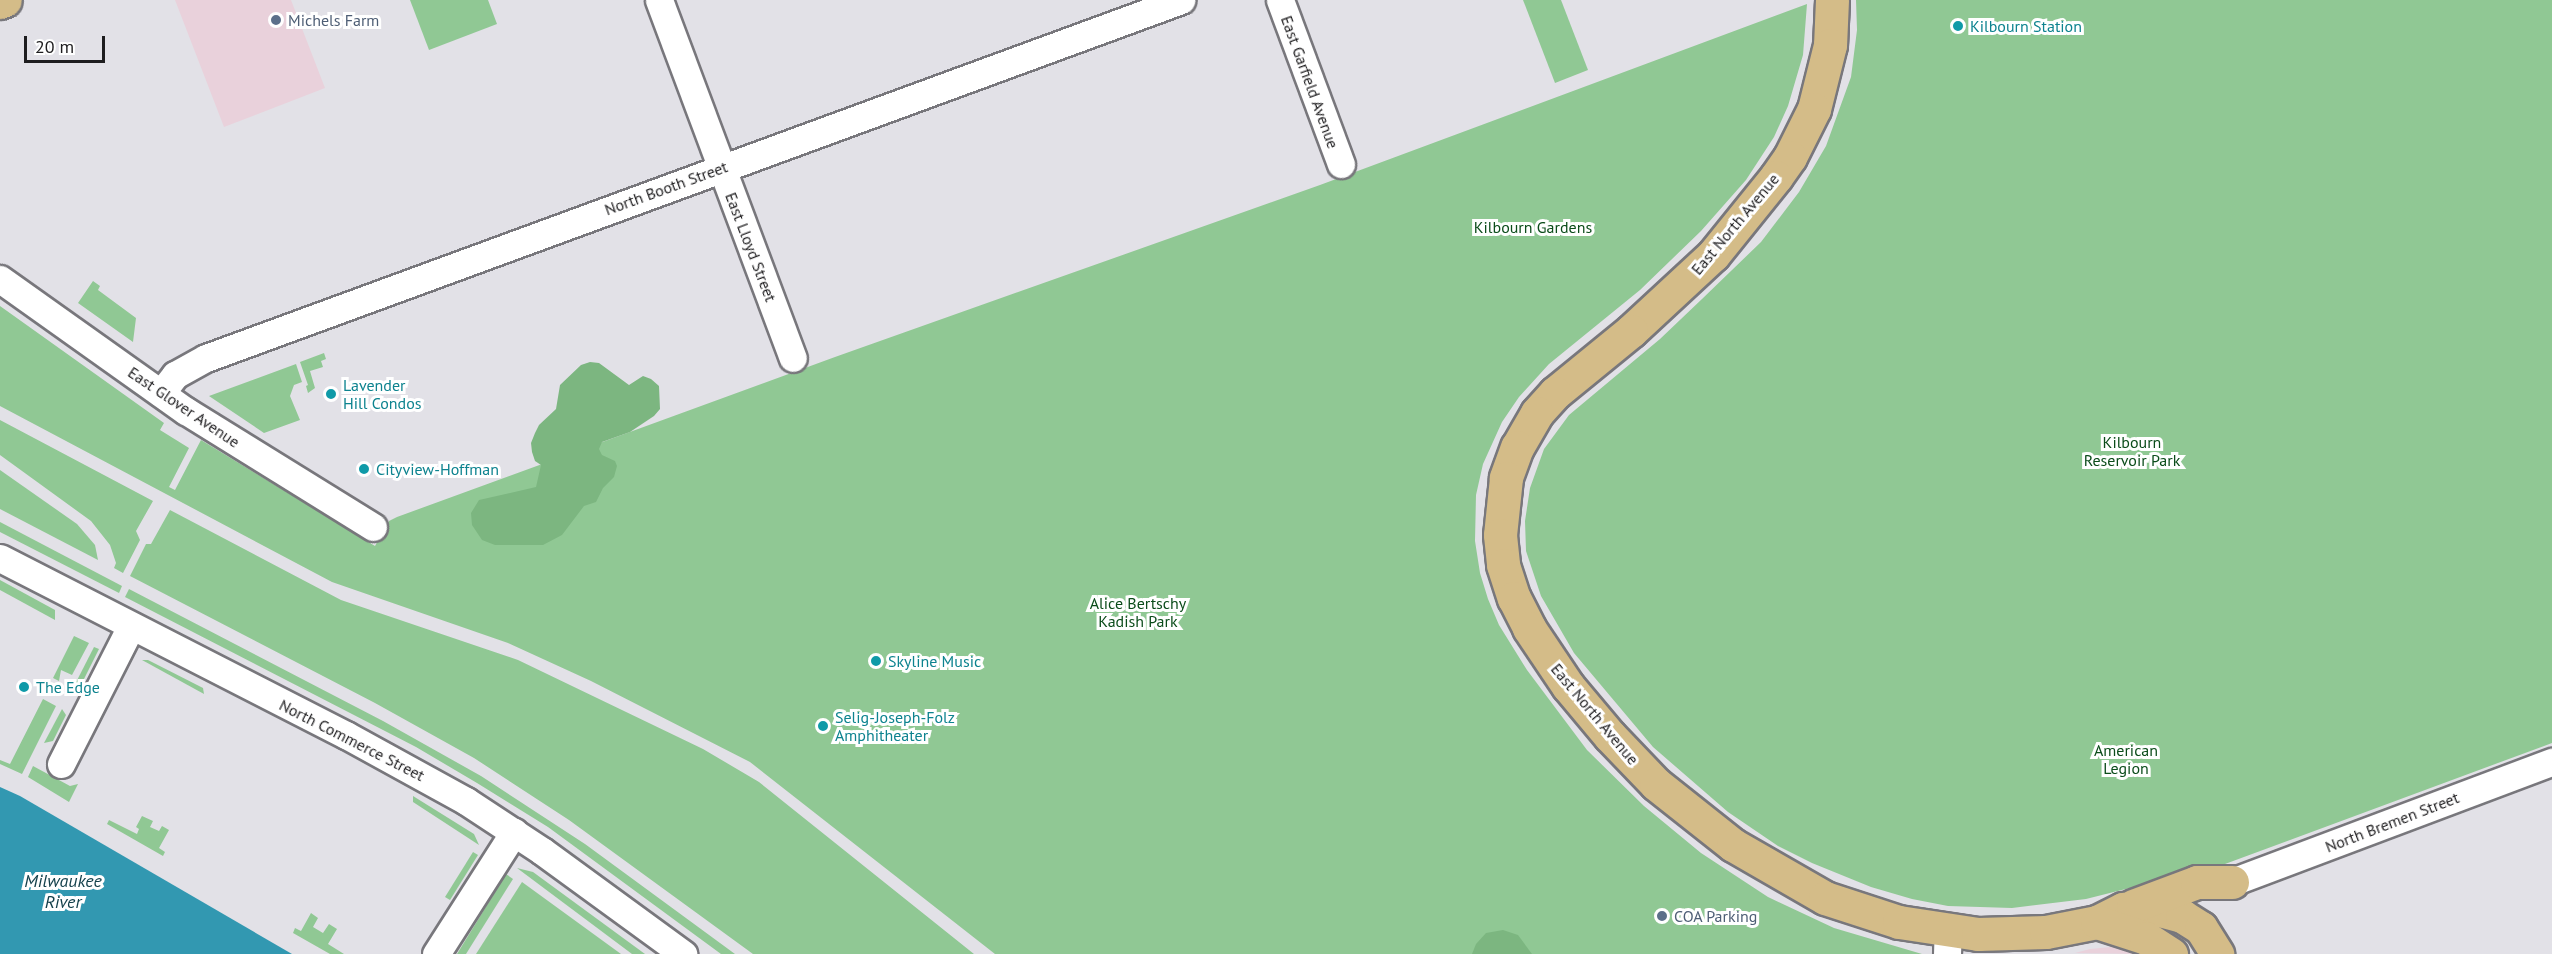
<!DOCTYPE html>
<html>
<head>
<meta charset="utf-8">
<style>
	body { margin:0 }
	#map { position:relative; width:2552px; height:954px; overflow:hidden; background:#e2e1e7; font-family:"PT Sans",sans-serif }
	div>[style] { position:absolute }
	.commercial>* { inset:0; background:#e9d1db }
	.green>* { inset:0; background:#90c894 }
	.forest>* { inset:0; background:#7cb680 }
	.water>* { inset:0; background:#3298b1 }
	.roads { filter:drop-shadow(2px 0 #78777c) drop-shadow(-2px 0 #78777c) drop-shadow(0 2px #78777c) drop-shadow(0 -2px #78777c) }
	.minor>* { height:27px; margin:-13.5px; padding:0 13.5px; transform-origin:13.5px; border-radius:13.5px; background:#fff }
	.major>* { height:33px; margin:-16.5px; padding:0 16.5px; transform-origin:16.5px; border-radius:16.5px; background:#d4bc88 }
	.dots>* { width:16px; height:16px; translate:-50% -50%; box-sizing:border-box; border:3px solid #fff; border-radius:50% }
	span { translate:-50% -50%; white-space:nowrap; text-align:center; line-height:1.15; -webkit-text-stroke:6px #fff; paint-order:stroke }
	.service-label { font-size:16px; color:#4e5e75 }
	.left { translate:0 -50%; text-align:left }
	.culture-label { font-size:16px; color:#0d838f }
	.street-label { font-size:16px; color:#1e1d1f }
	.park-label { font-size:16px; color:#0b4c1a }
	.water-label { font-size:18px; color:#123f4a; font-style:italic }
	.scale { position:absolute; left:24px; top:36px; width:81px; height:27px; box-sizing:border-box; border:3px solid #1e1d1f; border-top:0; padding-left:8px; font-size:18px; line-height:21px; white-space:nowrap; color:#1e1d1f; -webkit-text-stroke:4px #fff; paint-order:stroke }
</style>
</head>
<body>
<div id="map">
	<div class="commercial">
		<i style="clip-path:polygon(175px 0,291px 0,325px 88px,224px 127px)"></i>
		<i style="clip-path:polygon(2111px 947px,2139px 954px,2075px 953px,2090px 949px)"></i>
	</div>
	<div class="green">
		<i style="clip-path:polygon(410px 0,488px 0,497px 24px,429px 50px)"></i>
		<i style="clip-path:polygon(1523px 0,1561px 0,1588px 70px,1555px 83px)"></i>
		<i style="clip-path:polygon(1856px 0,2552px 0,2552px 743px,2225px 864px,2086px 899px,2012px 908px,1948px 906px,1912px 899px,1871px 887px,1812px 863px,1778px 846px,1728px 812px,1653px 747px,1574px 653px,1541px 596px,1526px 551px,1525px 521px,1530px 488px,1544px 449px,1569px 415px,1660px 339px,1702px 299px,1761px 242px,1799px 192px,1826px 146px,1851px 77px,1857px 30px)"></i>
		<i style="clip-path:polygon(1807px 4px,1803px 55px,1788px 106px,1774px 137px,1746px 180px,1701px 231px,1640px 290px,1549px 364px,1519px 397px,1502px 422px,1483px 464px,1476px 495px,1475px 541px,1480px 573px,1488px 599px,1499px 625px,1527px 670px,1587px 750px,1644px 806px,1701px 853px,1768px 897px,1834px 928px,1922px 954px,995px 954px,750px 762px,591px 681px,508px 643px,332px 582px,0 406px,0 306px,164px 423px,160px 430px,189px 448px,169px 487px,175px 490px,201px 440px,375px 546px,389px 521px,397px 517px,835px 357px,1320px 185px)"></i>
		<i style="clip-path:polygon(93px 281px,100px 286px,98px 290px,136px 318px,133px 342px,78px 303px)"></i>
		<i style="clip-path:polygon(324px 353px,326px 359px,321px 361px,323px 367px,310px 371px,315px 388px,308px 393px,306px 386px,308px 385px,300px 362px)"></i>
		<i style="clip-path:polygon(296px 364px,302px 382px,294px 385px,290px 396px,300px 420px,264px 433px,209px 396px)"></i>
		<i style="clip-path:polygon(0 420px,153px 501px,136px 531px,140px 540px,123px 573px,114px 568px,116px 563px,110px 545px,91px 521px,0 455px)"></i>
		<i style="clip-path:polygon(0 470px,77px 524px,95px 545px,98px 560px,0 509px)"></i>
		<i style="clip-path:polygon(170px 510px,341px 600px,518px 660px,703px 749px,759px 782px,974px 954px,753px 954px,569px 820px,474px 758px,375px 703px,130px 576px,146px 544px,151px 544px)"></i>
		<i style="clip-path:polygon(0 522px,122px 586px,119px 593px,0 532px)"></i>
		<i style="clip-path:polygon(0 580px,55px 610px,55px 620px,0 590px)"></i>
		<i style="clip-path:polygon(129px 589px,383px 721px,481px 776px,585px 844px,735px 954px,721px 954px,548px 827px,477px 783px,416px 747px,125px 597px)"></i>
		<i style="clip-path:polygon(74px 636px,89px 643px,72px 675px,61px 670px,59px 681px,53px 678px)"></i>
		<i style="clip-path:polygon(94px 647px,99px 649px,76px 695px,69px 696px)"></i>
		<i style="clip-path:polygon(142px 660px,148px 660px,203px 688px,204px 694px)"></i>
		<i style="clip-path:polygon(43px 699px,56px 706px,22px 774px,0 764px,0 760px,10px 764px)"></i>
		<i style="clip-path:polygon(62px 709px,66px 715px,53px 741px,44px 743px)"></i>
		<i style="clip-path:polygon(33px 766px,70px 786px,78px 784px,69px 802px,28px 777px)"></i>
		<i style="clip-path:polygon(413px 796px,474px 834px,479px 845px,413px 802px)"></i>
		<i style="clip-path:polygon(142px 816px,153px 821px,150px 827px,159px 831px,162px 826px,169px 830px,159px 848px,165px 852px,163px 856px,107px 824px,109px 820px,137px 834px,139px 829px,136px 827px)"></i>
		<i style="clip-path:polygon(473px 852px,478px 855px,450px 900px,445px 897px)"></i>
		<i style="clip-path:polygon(517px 868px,533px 872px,645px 954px,632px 954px)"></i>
		<i style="clip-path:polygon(506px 874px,513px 879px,466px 954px,457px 954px)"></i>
		<i style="clip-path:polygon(522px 882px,621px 954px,476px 954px)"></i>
		<i style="clip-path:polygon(311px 913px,318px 918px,313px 927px,323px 933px,329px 924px,337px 929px,328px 944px,344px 954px,330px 954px,293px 933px,295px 928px,301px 931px)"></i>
	</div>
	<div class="forest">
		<i style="clip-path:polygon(590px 362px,599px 363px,629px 385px,643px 376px,651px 379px,659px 386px,660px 409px,654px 416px,630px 432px,602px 442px,599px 449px,602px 455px,615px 461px,617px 466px,614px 477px,603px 488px,596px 502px,584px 506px,562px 535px,543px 545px,495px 545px,482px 540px,472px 525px,471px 513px,479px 500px,536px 487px,541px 465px,535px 461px,532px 452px,531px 443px,535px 433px,539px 425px,556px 409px,560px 385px,581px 365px)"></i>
		<i style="clip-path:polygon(1503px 930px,1518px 935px,1532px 954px,1472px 954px,1476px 944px,1486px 933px)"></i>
	</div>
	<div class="water">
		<i style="clip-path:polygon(0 787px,20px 796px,292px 954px,0 954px)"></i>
	</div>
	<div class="roads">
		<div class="minor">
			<i style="left:659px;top:0;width:382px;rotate:69.5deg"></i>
			<i style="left:1280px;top:0;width:175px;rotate:69.6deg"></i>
			<i style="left:0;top:279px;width:228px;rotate:35.4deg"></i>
			<i style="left:186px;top:411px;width:220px;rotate:31.8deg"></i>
			<i style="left:161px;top:393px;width:23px;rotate:-52deg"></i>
			<i style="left:175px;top:375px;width:35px;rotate:-29deg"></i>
			<i style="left:206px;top:358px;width:1039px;rotate:-20.16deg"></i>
			<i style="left:0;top:558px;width:389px;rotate:27.1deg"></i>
			<i style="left:346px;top:735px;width:137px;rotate:28.8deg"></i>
			<i style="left:466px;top:801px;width:91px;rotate:33.3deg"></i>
			<i style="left:542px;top:851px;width:175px;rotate:36.1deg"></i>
			<i style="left:61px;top:764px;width:155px;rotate:-63.1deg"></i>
			<i style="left:2232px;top:882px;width:342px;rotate:-20.6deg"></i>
			<i style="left:436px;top:954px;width:145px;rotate:-57.4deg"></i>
			<i style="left:1947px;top:954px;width:23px;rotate:-88deg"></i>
		</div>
		<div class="major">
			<i style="left:1832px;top:0;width:45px;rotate:92.5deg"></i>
			<i style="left:1830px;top:45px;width:66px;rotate:104deg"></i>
			<i style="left:1814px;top:109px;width:54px;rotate:116.6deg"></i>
			<i style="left:1790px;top:157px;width:24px;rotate:125deg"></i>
			<i style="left:1776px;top:177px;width:100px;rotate:128.9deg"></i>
			<i style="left:1713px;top:255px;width:112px;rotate:137.2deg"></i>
			<i style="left:1631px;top:331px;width:98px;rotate:140.8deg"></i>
			<i style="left:1555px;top:393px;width:27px;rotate:132deg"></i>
			<i style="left:1537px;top:413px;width:39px;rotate:120deg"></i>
			<i style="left:1517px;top:447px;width:33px;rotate:110deg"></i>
			<i style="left:1506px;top:478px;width:57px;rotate:96deg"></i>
			<i style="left:1500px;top:535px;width:30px;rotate:84deg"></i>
			<i style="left:1503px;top:565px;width:35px;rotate:72deg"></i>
			<i style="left:1514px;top:598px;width:34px;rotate:63deg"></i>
			<i style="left:1529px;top:628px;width:70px;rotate:56.1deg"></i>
			<i style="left:1568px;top:686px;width:65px;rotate:50deg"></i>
			<i style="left:1610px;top:736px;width:66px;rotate:46.2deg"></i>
			<i style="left:1656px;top:784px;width:98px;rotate:38.4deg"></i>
			<i style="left:1733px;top:845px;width:106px;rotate:29.9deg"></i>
			<i style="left:1825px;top:898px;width:78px;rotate:18deg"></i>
			<i style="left:1899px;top:922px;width:80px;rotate:8.6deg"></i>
			<i style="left:1978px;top:934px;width:68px;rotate:-1.7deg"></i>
			<i style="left:2046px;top:932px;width:52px;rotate:-11.1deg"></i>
			<i style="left:2097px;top:922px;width:29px;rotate:-27deg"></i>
			<i style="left:2123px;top:909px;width:37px;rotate:2deg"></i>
			<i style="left:2160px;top:910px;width:23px;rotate:15deg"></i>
			<i style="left:2182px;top:916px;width:22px;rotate:32deg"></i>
			<i style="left:2201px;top:928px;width:31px;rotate:58deg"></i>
			<i style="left:0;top:2px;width:5px;rotate:-22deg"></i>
			<i style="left:2133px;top:906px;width:68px;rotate:-20.6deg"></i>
			<i style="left:2197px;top:882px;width:35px"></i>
			<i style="left:2097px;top:922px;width:52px;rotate:18.1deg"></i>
			<i style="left:2146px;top:938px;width:30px;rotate:33deg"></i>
		</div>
	</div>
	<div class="dots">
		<i style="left:276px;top:20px;background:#5c6f8a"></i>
		<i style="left:1958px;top:26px;background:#0f9aa8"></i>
		<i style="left:331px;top:394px;background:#0f9aa8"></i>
		<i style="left:364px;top:469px;background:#0f9aa8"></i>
		<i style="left:876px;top:661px;background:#0f9aa8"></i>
		<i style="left:24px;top:687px;background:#0f9aa8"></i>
		<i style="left:823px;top:726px;background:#0f9aa8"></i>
		<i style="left:1662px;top:916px;background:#5c6f8a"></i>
	</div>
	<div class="service-label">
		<span class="left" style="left:288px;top:20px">Michels Farm</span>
		<span class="left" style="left:1674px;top:916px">COA Parking</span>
	</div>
	<div class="culture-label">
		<span class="left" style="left:1970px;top:26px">Kilbourn Station</span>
		<span class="left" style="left:343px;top:394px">Lavender<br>Hill Condos</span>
		<span class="left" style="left:376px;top:469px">Cityview-Hoffman</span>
		<span class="left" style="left:888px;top:661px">Skyline Music</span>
		<span class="left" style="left:36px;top:687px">The Edge</span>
		<span class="left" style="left:835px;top:726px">Selig-Joseph-Folz<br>Amphitheater</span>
	</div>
	<div class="street-label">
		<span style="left:1310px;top:82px;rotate:70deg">East Garfield Avenue</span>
		<span style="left:666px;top:188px;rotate:-20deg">North Booth Street</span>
		<span style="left:1735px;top:224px;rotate:-50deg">East North Avenue</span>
		<span style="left:751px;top:247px;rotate:69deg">East Lloyd Street</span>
		<span style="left:184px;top:407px;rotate:34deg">East Glover Avenue</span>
		<span style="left:1595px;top:714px;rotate:50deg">East North Avenue</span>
		<span style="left:352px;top:740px;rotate:27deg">North Commerce Street</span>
		<span style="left:2392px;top:822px;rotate:-21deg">North Bremen Street</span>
	</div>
	<div class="park-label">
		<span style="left:1533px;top:227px">Kilbourn Gardens</span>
		<span style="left:2132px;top:451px">Kilbourn<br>Reservoir Park</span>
		<span style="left:1138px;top:612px">Alice Bertschy<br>Kadish Park</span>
		<span style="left:2126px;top:759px">American<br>Legion</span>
	</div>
	<div class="water-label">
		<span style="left:63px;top:892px">Milwaukee<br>River</span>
	</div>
	<div class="scale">20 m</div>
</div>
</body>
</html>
